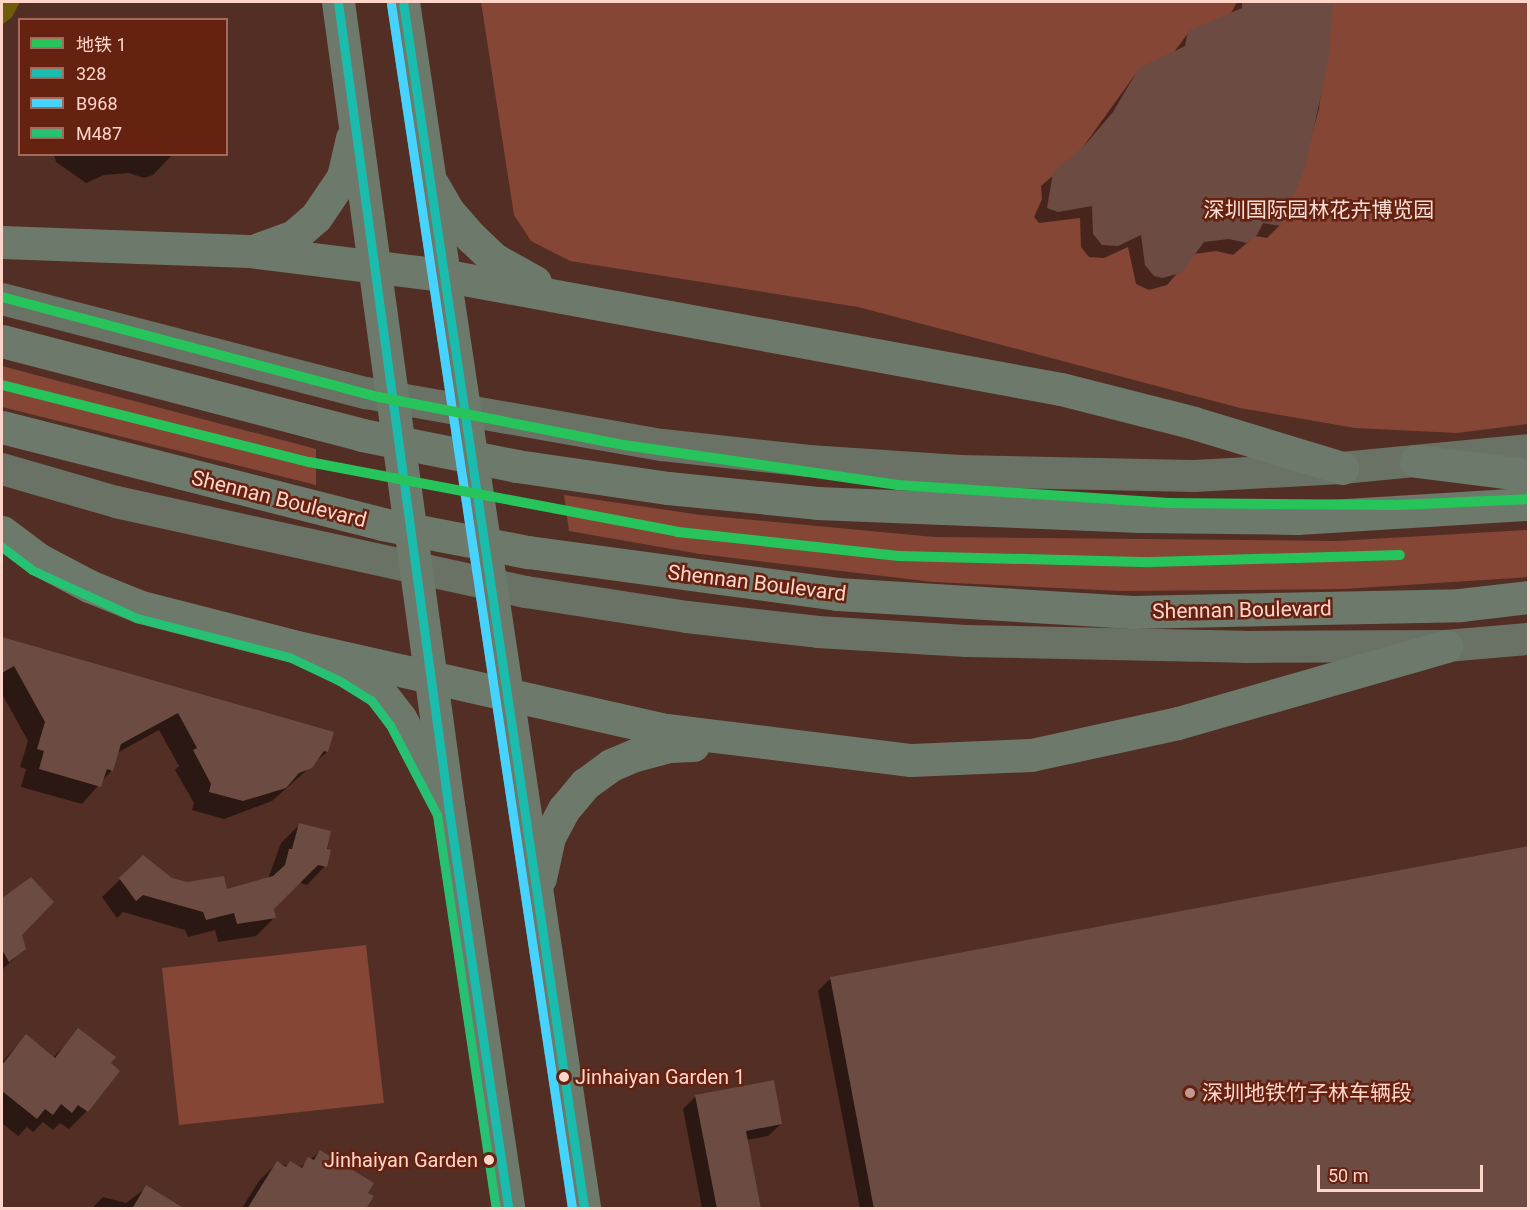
<!DOCTYPE html>
<html>
<head>
<meta charset="utf-8">
<style>
	body { margin:0 }
	#map { position:relative; width:1530px; height:1210px; overflow:hidden; background:#522e25; font-family:Roboto,"Noto Sans SC",sans-serif }
	div>[style] { position:absolute }
	.green>* { inset:0; background:#854636 }
	.water>* { inset:0; background:#6f5c0b }
	.shadow>* { inset:0; background:#0007 }
	.building>* { inset:0; background:#6c4b43 }
	.secondary>* { height:32px; margin:-16px; padding:0 16px; transform-origin:16px; border-radius:16px; background:#697264 }
	.primary>* { height:33px; margin:-16.5px; padding:0 16.5px; transform-origin:16.5px; border-radius:16.5px; background:#6d796a }
	.bus-1>* { height:9px; margin:-4.5px; padding:0 4.5px; transform-origin:4.5px; border-radius:4.5px; background:#1abdad }
	.bus-2>* { height:9px; margin:-4.5px; padding:0 4.5px; transform-origin:4.5px; border-radius:4.5px; background:#46d4ff }
	.bus-3>* { height:9px; margin:-4.5px; padding:0 4.5px; transform-origin:4.5px; border-radius:4.5px; background:#26c172 }
	.metro-1>* { height:10px; margin:-5px; padding:0 5px; transform-origin:5px; border-radius:5px; background:#26c45b }
	.dots>* { width:16px; height:16px; translate:-50% -50%; box-sizing:border-box; border:3px solid #621; border-radius:50% }
	span { translate:-50% -50%; white-space:nowrap; text-align:center; line-height:1.15; -webkit-text-stroke:5px #621; paint-order:stroke }
	.bus-label { font-size:20px; color:#ffd4c9 }
	.left { translate:0 -50%; text-align:left }
	.right { translate:-100% -50%; text-align:right }
	.park-label { font-size:21px; color:#f7ddd6 }
	.street-label { font-size:21px; color:#ffd4c9 }
	.poi-label { font-size:21px; color:#ffd4c9 }
	.frame { position:absolute; inset:0; border:3px solid #ffd4c9; pointer-events:none }
	.legend { position:absolute; left:18px; top:18px; width:210px; height:138px; box-sizing:border-box; background:#621; border:2px solid #a3695b; margin:0; padding:8px 10px; list-style:none; font-size:18px; color:#ffd4c9 }
	.legend li { display:flex; align-items:center; gap:12px; height:30px }
	.legend b { width:30px; border:2px solid #a3695b }
	.scale { position:absolute; left:1317px; top:1165px; width:166px; height:27px; box-sizing:border-box; border:3px solid #ffd4c9; border-top:0; padding-left:8px; font-size:18px; line-height:21px; white-space:nowrap; color:#ffd4c9; -webkit-text-stroke:4px #621; paint-order:stroke }
</style>
</head>
<body>
<div id="map">
	<div class="green">
		<i style="clip-path:polygon(481px 2px,1528px 2px,1528px 424px,1457px 433px,1355px 428px,1240px 408px,858px 307px,570px 261px,531px 241px,514px 215px)"></i>
		<i style="clip-path:polygon(2px 366px,316px 449px,316px 485px,2px 407px)"></i>
		<i style="clip-path:polygon(564px 495px,701px 515px,934px 537px,1337px 541px,1528px 530px,1528px 577px,1344px 589px,1121px 591px,933px 582px,700px 554px,569px 531px)"></i>
		<i style="clip-path:polygon(366px 945px,384px 1103px,179px 1125px,162px 968px)"></i>
	</div>
	<div class="water">
		<i style="clip-path:polygon(2px 2px,20px 2px,12px 17px,2px 25px)"></i>
	</div>
	<div class="shadow">
		<i style="clip-path:polygon(1237px 2px,1331px 2px,1319px 109px,1303px 167px,1280px 225px,1267px 238px,1255px 236px,1233px 255px,1216px 251px,1194px 254px,1167px 285px,1149px 290px,1136px 284px,1128px 247px,1104px 258px,1089px 257px,1081px 247px,1080px 218px,1039px 223px,1034px 217px,1042px 199px,1041px 186px,1078px 154px,1139px 69px,1174px 52px,1189px 32px,1230px 15px)"></i>
		<i style="clip-path:polygon(54px 154px,173px 154px,153px 175px,144px 178px,129px 173px,104px 175px,86px 183px,56px 162px)"></i>
		<i style="clip-path:polygon(2px 639px,332px 733px,327px 752px,272px 801px,224px 819px,192px 810px,194px 803px,175px 770px,179px 766px,159px 730px,117px 753px,112px 770px,82px 804px,21px 787px,26px 769px,20px 767px,28px 741px,2px 694px)"></i>
		<i style="clip-path:polygon(300px 824px,330px 832px,325px 866px,307px 885px,298px 882px,272px 909px,274px 918px,256px 936px,218px 942px,215px 930px,188px 937px,185px 930px,123px 912px,117px 918px,102px 897px,143px 857px,171px 880px,226px 890px,268px 879px,281px 843px)"></i>
		<i style="clip-path:polygon(1528px 847px,1528px 1208px,860px 1208px,818px 991px,831px 978px)"></i>
		<i style="clip-path:polygon(31px 879px,21px 934px,24px 949px,2px 970px,2px 901px)"></i>
		<i style="clip-path:polygon(79px 1030px,87px 1111px,69px 1129px,60px 1123px,53px 1130px,43px 1122px,33px 1132px,27px 1127px,18px 1136px,2px 1123px,2px 1062px,26px 1036px,53px 1058px)"></i>
		<i style="clip-path:polygon(695px 1097px,781px 1124px,768px 1136px,746px 1140px,759px 1208px,702px 1208px,683px 1109px)"></i>
		<i style="clip-path:polygon(320px 1152px,366px 1193px,364px 1208px,242px 1208px,259px 1181px,277px 1163px,299px 1168px)"></i>
		<i style="clip-path:polygon(147px 1187px,182px 1208px,92px 1208px,103px 1197px,126px 1203px)"></i>
	</div>
	<div class="building">
		<i style="clip-path:polygon(1242px 2px,1333px 2px,1328px 63px,1305px 168px,1281px 226px,1263px 223px,1257px 235px,1247px 243px,1229px 239px,1204px 242px,1181px 273px,1162px 278px,1154px 276px,1145px 265px,1141px 235px,1118px 246px,1102px 245px,1093px 234px,1092px 206px,1058px 212px,1047px 208px,1053px 172px,1084px 146px,1113px 112px,1139px 68px,1185px 46px,1188px 31px,1242px 8px)"></i>
		<i style="clip-path:polygon(2px 637px,334px 732px,328px 752px,324px 751px,312px 768px,299px 773px,286px 788px,243px 801px,209px 792px,211px 784px,193px 750px,197px 748px,178px 713px,121px 744px,113px 771px,107px 769px,101px 787px,39px 769px,44px 751px,37px 749px,45px 722px,14px 666px,2px 673px)"></i>
		<i style="clip-path:polygon(299px 823px,331px 831px,327px 849px,331px 850px,327px 867px,318px 865px,274px 909px,276px 918px,237px 924px,234px 913px,206px 920px,203px 912px,143px 895px,136px 901px,119px 878px,143px 855px,172px 878px,187px 882px,224px 876px,227px 889px,273px 876px,285px 865px,289px 849px,292px 849px)"></i>
		<i style="clip-path:polygon(1528px 846px,1528px 1209px,874px 1209px,830px 977px)"></i>
		<i style="clip-path:polygon(31px 877px,54px 902px,22px 935px,26px 949px,9px 962px,2px 950px,2px 898px)"></i>
		<i style="clip-path:polygon(78px 1028px,116px 1057px,111px 1063px,120px 1071px,88px 1112px,78px 1105px,72px 1113px,61px 1104px,53px 1115px,45px 1109px,37px 1119px,2px 1091px,2px 1065px,26px 1034px,55px 1058px)"></i>
		<i style="clip-path:polygon(774px 1080px,782px 1124px,746px 1131px,761px 1209px,717px 1209px,695px 1095px)"></i>
		<i style="clip-path:polygon(320px 1150px,374px 1183px,368px 1193px,374px 1196px,366px 1209px,247px 1209px,277px 1161px,286px 1167px,290px 1161px,302px 1168px,308px 1157px,314px 1160px)"></i>
		<i style="clip-path:polygon(146px 1185px,185px 1209px,132px 1209px)"></i>
	</div>
	<div class="secondary">
		<i style="left:2px;top:299px;width:376px;rotate:14.5deg"></i>
		<i style="left:366px;top:393px;width:301px;rotate:10deg"></i>
		<i style="left:662px;top:445px;width:148px;rotate:6.2deg"></i>
		<i style="left:809px;top:461px;width:151px;rotate:3.8deg"></i>
		<i style="left:960px;top:471px;width:234px;rotate:1.2deg"></i>
		<i style="left:1194px;top:476px;width:148px;rotate:-3.1deg"></i>
		<i style="left:1342px;top:468px;width:187px;rotate:-5.5deg"></i>
		<i style="left:2px;top:469px;width:119px;rotate:16.1deg"></i>
		<i style="left:116px;top:502px;width:420px;rotate:12.4deg"></i>
		<i style="left:526px;top:592px;width:163px;rotate:8.8deg"></i>
		<i style="left:687px;top:617px;width:132px;rotate:6.5deg"></i>
		<i style="left:818px;top:632px;width:148px;rotate:3.5deg"></i>
		<i style="left:966px;top:641px;width:278px;rotate:1.2deg"></i>
		<i style="left:1244px;top:647px;width:202px;rotate:-0.3deg"></i>
		<i style="left:1446px;top:646px;width:82px;rotate:-4.9deg"></i>
	</div>
	<div class="primary">
		<i style="left:338px;top:2px;width:817px;rotate:82.19deg"></i>
		<i style="left:449px;top:811px;width:401px;rotate:81.5deg"></i>
		<i style="left:403px;top:2px;width:1220px;rotate:81.46deg"></i>
		<i style="left:433px;top:185px;width:30px;rotate:60deg"></i>
		<i style="left:448px;top:211px;width:35px;rotate:49deg"></i>
		<i style="left:471px;top:237px;width:32px;rotate:44deg"></i>
		<i style="left:494px;top:259px;width:47px;rotate:29.3deg"></i>
		<i style="left:2px;top:242px;width:247px;rotate:2.1deg"></i>
		<i style="left:249px;top:251px;width:194px;rotate:7.1deg"></i>
		<i style="left:442px;top:275px;width:629px;rotate:10.44deg"></i>
		<i style="left:1061px;top:389px;width:137px;rotate:14.3deg"></i>
		<i style="left:1194px;top:423px;width:155px;rotate:16.9deg"></i>
		<i style="left:256px;top:250px;width:40px;rotate:-20.2deg"></i>
		<i style="left:294px;top:236px;width:29px;rotate:-41deg"></i>
		<i style="left:316px;top:217px;width:48px;rotate:-56deg"></i>
		<i style="left:343px;top:177px;width:40px;rotate:-77deg"></i>
		<i style="left:2px;top:341px;width:372px;rotate:14.6deg"></i>
		<i style="left:362px;top:435px;width:158px;rotate:11.3deg"></i>
		<i style="left:517px;top:466px;width:153px;rotate:8.3deg"></i>
		<i style="left:668px;top:488px;width:150px;rotate:5.7deg"></i>
		<i style="left:817px;top:503px;width:323px;rotate:2.3deg"></i>
		<i style="left:1140px;top:516px;width:157px;rotate:0.7deg"></i>
		<i style="left:1297px;top:518px;width:231px;rotate:-3.5deg"></i>
		<i style="left:2px;top:427px;width:392px;rotate:14.3deg"></i>
		<i style="left:382px;top:524px;width:149px;rotate:10.9deg"></i>
		<i style="left:528px;top:552px;width:312px;rotate:7.7deg"></i>
		<i style="left:837px;top:594px;width:296px;rotate:3.5deg"></i>
		<i style="left:1132px;top:612px;width:328px;rotate:-1.2deg"></i>
		<i style="left:1460px;top:605px;width:68px;rotate:-6.7deg"></i>
		<i style="left:1416px;top:461px;width:113px;rotate:7.1deg"></i>
		<i style="left:2px;top:532px;width:45px;rotate:36.9deg"></i>
		<i style="left:38px;top:559px;width:58px;rotate:27.9deg"></i>
		<i style="left:89px;top:586px;width:56px;rotate:22deg"></i>
		<i style="left:141px;top:607px;width:157px;rotate:14.4deg"></i>
		<i style="left:293px;top:646px;width:382px;rotate:12.7deg"></i>
		<i style="left:666px;top:730px;width:247px;rotate:7deg"></i>
		<i style="left:911px;top:760px;width:120px;rotate:-2.4deg"></i>
		<i style="left:1031px;top:755px;width:150px;rotate:-12.3deg"></i>
		<i style="left:1178px;top:723px;width:279px;rotate:-16deg"></i>
		<i style="left:336px;top:665px;width:50px;rotate:31.2deg"></i>
		<i style="left:379px;top:691px;width:34px;rotate:52deg"></i>
		<i style="left:400px;top:718px;width:77px;rotate:61.1deg"></i>
		<i style="left:540px;top:878px;width:42px;rotate:-77.6deg"></i>
		<i style="left:549px;top:837px;width:32px;rotate:-62deg"></i>
		<i style="left:564px;top:809px;width:33px;rotate:-50deg"></i>
		<i style="left:585px;top:784px;width:32px;rotate:-36deg"></i>
		<i style="left:611px;top:765px;width:26px;rotate:-23deg"></i>
		<i style="left:635px;top:755px;width:34px;rotate:-15deg"></i>
		<i style="left:668px;top:746px;width:25px;rotate:-2deg"></i>
	</div>
	<div class="bus-1">
		<i style="left:338px;top:2px;width:817px;rotate:82.19deg"></i>
		<i style="left:449px;top:811px;width:401px;rotate:81.5deg"></i>
		<i style="left:403px;top:2px;width:1220px;rotate:81.46deg"></i>
	</div>
	<div class="bus-2">
		<i style="left:391px;top:4px;width:1218px;rotate:81.45deg"></i>
	</div>
	<div class="bus-3">
		<i style="left:2px;top:547px;width:38px;rotate:37deg"></i>
		<i style="left:32px;top:570px;width:115px;rotate:24.6deg"></i>
		<i style="left:137px;top:618px;width:157px;rotate:14.4deg"></i>
		<i style="left:289px;top:657px;width:56px;rotate:25.2deg"></i>
		<i style="left:340px;top:681px;width:36px;rotate:32deg"></i>
		<i style="left:371px;top:700px;width:31px;rotate:53deg"></i>
		<i style="left:390px;top:725px;width:102px;rotate:62.4deg"></i>
		<i style="left:437px;top:815px;width:397px;rotate:81.5deg"></i>
	</div>
	<div class="metro-1">
		<i style="left:2px;top:297px;width:390px;rotate:14.9deg"></i>
		<i style="left:379px;top:397px;width:250px;rotate:11.1deg"></i>
		<i style="left:624px;top:445px;width:277px;rotate:8.3deg"></i>
		<i style="left:898px;top:485px;width:271px;rotate:3.8deg"></i>
		<i style="left:1168px;top:503px;width:230px;rotate:0.5deg"></i>
		<i style="left:1398px;top:505px;width:130px;rotate:-2.6deg"></i>
		<i style="left:2px;top:385px;width:317px;rotate:14.1deg"></i>
		<i style="left:309px;top:462px;width:376px;rotate:10.7deg"></i>
		<i style="left:678px;top:532px;width:222px;rotate:6.2deg"></i>
		<i style="left:899px;top:556px;width:252px;rotate:1.4deg"></i>
		<i style="left:1151px;top:562px;width:249px;rotate:-1.6deg"></i>
	</div>
	<div class="dots">
		<i style="left:564px;top:1077px;background:#ffd4c9"></i>
		<i style="left:1190px;top:1093px;background:#c29a90"></i>
		<i style="left:489px;top:1160px;background:#ffd4c9"></i>
	</div>
	<div class="bus-label">
		<span class="left" style="left:575px;top:1077px">Jinhaiyan Garden 1</span>
		<span class="right" style="left:478px;top:1160px">Jinhaiyan Garden</span>
	</div>
	<div class="park-label">
		<span style="left:1319px;top:210px">深圳国际园林花卉博览园</span>
	</div>
	<div class="street-label">
		<span style="left:279px;top:499px;rotate:14deg">Shennan Boulevard</span>
		<span style="left:757px;top:583px;rotate:7deg">Shennan Boulevard</span>
		<span style="left:1242px;top:610px;rotate:-1deg">Shennan Boulevard</span>
	</div>
	<div class="poi-label">
		<span class="left" style="left:1202px;top:1093px">深圳地铁竹子林车辆段</span>
	</div>
	<div class="frame"></div>
	<ul class="legend">
	<li><b style="height:8px;background:#26c45b"></b>地铁 1</li>
	<li><b style="height:8px;background:#1abdad"></b>328</li>
	<li><b style="height:8px;background:#46d4ff"></b>B968</li>
	<li><b style="height:8px;background:#26c172"></b>M487</li>
	</ul>
	<div class="scale">50 m</div>
</div>
</body>
</html>
